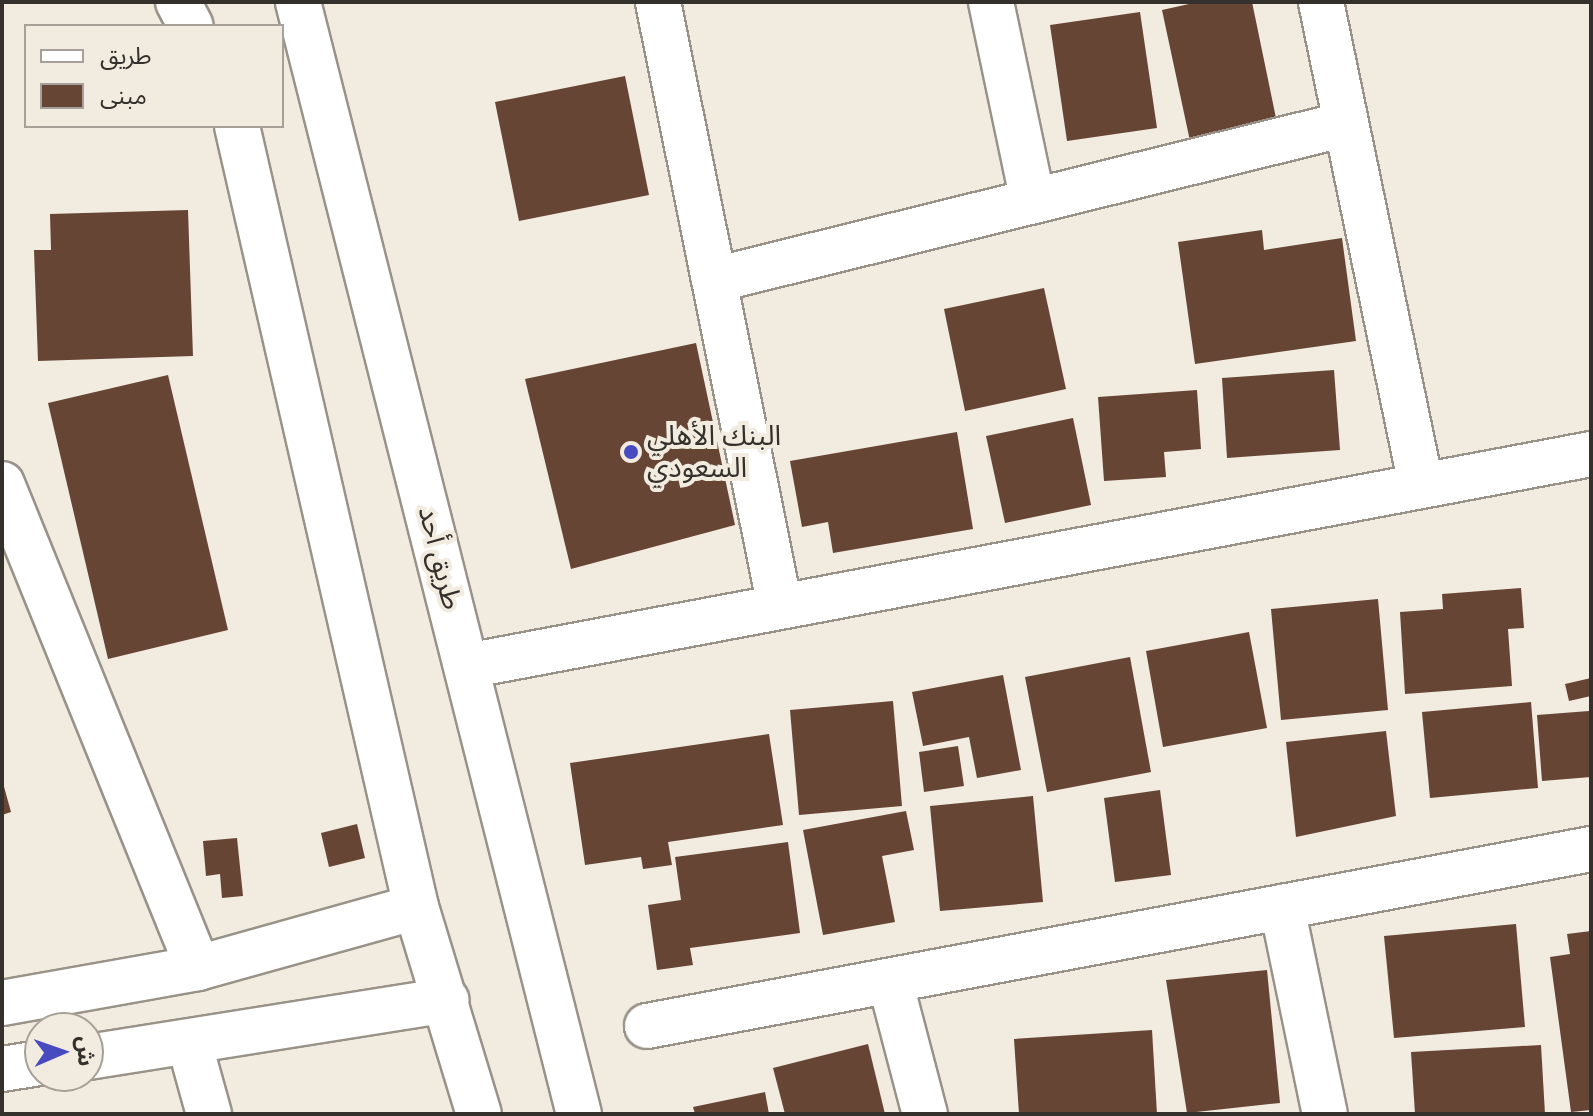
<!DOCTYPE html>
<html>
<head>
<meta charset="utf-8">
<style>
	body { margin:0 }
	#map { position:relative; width:1593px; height:1116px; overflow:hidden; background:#f2ebdf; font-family:Raleway,"Noto Sans Arabic",sans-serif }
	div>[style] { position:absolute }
	.building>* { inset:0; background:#664535 }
	.roads { filter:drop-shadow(2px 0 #999288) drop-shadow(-2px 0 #999288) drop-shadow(0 2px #999288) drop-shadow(0 -2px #999288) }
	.minor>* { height:44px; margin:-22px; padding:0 22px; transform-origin:22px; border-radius:22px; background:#fff }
	.major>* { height:44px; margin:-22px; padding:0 22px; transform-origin:22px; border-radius:22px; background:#fff }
	.dots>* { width:22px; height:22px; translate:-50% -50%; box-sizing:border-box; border:4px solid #f2ebdf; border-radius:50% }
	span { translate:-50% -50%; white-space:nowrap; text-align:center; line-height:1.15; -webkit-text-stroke:8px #f2ebdf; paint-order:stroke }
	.poi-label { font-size:28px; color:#34312d }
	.left { translate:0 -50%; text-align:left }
	.street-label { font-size:28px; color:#34312d }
	.frame { position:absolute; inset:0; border:4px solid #34312d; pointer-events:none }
	.legend { position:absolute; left:24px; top:24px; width:260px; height:104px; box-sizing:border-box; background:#f2ebdf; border:2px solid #a6a198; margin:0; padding:10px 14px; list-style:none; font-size:24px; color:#34312d }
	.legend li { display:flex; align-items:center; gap:16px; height:40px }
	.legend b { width:40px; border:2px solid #a6a198 }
	.north { position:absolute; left:24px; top:1012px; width:80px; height:80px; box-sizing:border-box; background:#f2ebdf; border:2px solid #a6a198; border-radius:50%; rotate:88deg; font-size:22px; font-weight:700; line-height:32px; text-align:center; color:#34312d }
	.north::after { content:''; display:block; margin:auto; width:28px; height:36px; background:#484bc0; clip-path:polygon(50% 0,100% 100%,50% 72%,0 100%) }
</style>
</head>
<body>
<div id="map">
	<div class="building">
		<i style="clip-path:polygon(1198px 2px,1252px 2px,1277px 123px,1190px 141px,1162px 10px)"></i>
		<i style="clip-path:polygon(1140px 12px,1157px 128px,1067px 141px,1050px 25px)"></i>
		<i style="clip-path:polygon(625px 76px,649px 195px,519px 221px,495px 102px)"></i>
		<i style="clip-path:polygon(188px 210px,193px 356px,38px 361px,34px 250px,51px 250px,50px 214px)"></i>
		<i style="clip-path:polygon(1262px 230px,1264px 250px,1342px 238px,1356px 341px,1195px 364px,1178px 242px)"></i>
		<i style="clip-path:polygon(1044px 288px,1066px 389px,965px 411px,944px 309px)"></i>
		<i style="clip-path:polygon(696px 343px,735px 525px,571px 569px,525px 379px)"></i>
		<i style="clip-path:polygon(1334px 370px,1340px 450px,1227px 458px,1222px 378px)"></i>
		<i style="clip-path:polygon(168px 375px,228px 630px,108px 659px,48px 403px)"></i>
		<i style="clip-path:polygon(1197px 390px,1201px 449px,1164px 452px,1166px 477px,1104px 481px,1098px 397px)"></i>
		<i style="clip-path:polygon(1073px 418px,1091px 505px,1005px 523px,986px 436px)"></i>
		<i style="clip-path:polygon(957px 432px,973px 529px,833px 553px,828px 522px,802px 527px,790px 461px)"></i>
		<i style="clip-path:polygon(1521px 588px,1524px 628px,1508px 629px,1512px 686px,1405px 694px,1400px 612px,1443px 609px,1442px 594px)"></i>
		<i style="clip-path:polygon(1378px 599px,1388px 710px,1281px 720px,1271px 609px)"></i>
		<i style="clip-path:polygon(1249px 632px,1267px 728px,1163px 747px,1146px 651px)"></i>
		<i style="clip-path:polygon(1130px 657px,1151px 772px,1047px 792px,1025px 677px)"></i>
		<i style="clip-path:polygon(1003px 675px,1021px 770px,977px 778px,969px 737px,923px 746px,912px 692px)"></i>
		<i style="clip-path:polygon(1591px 678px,1591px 696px,1569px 701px,1565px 684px)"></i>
		<i style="clip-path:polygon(893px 701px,902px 806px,799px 815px,790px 710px)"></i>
		<i style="clip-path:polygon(1531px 702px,1538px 788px,1430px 798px,1422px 712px)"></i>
		<i style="clip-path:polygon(1589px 711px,1591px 777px,1542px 781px,1537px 715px)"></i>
		<i style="clip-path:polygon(1386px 731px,1396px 816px,1296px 837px,1286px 742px)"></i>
		<i style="clip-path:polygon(769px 734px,783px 825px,668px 842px,672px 865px,643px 869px,641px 857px,585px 865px,570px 763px)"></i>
		<i style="clip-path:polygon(958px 746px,964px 786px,924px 792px,919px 752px)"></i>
		<i style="clip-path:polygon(3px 783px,11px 812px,2px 815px,2px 784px)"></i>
		<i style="clip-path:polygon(1160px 790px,1171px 875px,1115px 882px,1104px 798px)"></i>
		<i style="clip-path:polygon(1033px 796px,1043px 902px,940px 911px,930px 806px)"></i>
		<i style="clip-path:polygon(906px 811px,914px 850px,882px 856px,895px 922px,823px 935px,803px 830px)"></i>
		<i style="clip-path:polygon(357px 824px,365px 858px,329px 867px,321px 833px)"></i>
		<i style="clip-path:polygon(237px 838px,243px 896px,222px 898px,220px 874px,206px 876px,203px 841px)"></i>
		<i style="clip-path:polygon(788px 842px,800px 933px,690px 948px,693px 965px,657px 970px,648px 905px,681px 900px,675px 857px)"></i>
		<i style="clip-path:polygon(1516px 924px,1525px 1027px,1394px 1038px,1384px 936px)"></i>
		<i style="clip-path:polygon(1591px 931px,1591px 1110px,1571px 1112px,1550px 957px,1570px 954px,1567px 934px)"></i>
		<i style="clip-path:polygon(1267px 970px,1280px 1103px,1187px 1113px,1166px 980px)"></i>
		<i style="clip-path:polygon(1152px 1030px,1157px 1114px,1019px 1114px,1014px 1039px)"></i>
		<i style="clip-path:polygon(868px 1044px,885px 1114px,785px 1114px,773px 1068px)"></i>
		<i style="clip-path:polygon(1541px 1045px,1545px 1114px,1415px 1114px,1411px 1052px)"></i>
		<i style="clip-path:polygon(765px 1092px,769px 1114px,695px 1114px,693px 1107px)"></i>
	</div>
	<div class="roads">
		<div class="minor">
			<i style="left:658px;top:2px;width:617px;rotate:78.6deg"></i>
			<i style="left:991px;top:2px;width:203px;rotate:78.1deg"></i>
			<i style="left:1321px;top:2px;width:494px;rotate:78.3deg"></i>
			<i style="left:714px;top:280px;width:651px;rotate:-13.87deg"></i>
			<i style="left:2px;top:484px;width:522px;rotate:67.95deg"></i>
			<i style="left:467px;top:666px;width:1144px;rotate:-10.68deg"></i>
			<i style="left:1282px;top:907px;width:211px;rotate:78.3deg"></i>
			<i style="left:890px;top:981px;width:138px;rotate:75.3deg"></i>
			<i style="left:2px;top:1003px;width:199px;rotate:-10.1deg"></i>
			<i style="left:198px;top:968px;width:226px;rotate:-15.6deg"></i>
			<i style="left:647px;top:1026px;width:960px;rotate:-10.62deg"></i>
			<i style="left:189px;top:1042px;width:75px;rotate:74.5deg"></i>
			<i style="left:88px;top:1057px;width:363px;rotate:-9deg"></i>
			<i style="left:2px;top:1069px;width:38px;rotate:-9deg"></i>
		</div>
		<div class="major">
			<i style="left:178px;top:2px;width:27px;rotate:62deg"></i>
			<i style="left:298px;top:2px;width:1147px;rotate:75.82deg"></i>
			<i style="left:237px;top:126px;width:801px;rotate:77.09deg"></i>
			<i style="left:416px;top:907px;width:216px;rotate:73.1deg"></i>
		</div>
	</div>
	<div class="dots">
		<i style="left:631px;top:452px;background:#484bc0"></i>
	</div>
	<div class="poi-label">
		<span class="left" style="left:647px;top:452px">البنك الأهلي<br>السعودي</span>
	</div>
	<div class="street-label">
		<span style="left:440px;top:558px;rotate:76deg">طريق أحد</span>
	</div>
	<div class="frame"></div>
	<ul class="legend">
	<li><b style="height:10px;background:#fff"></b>طريق</li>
	<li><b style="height:22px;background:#664535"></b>مبنى</li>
	</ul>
	<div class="north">ش</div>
</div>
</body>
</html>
